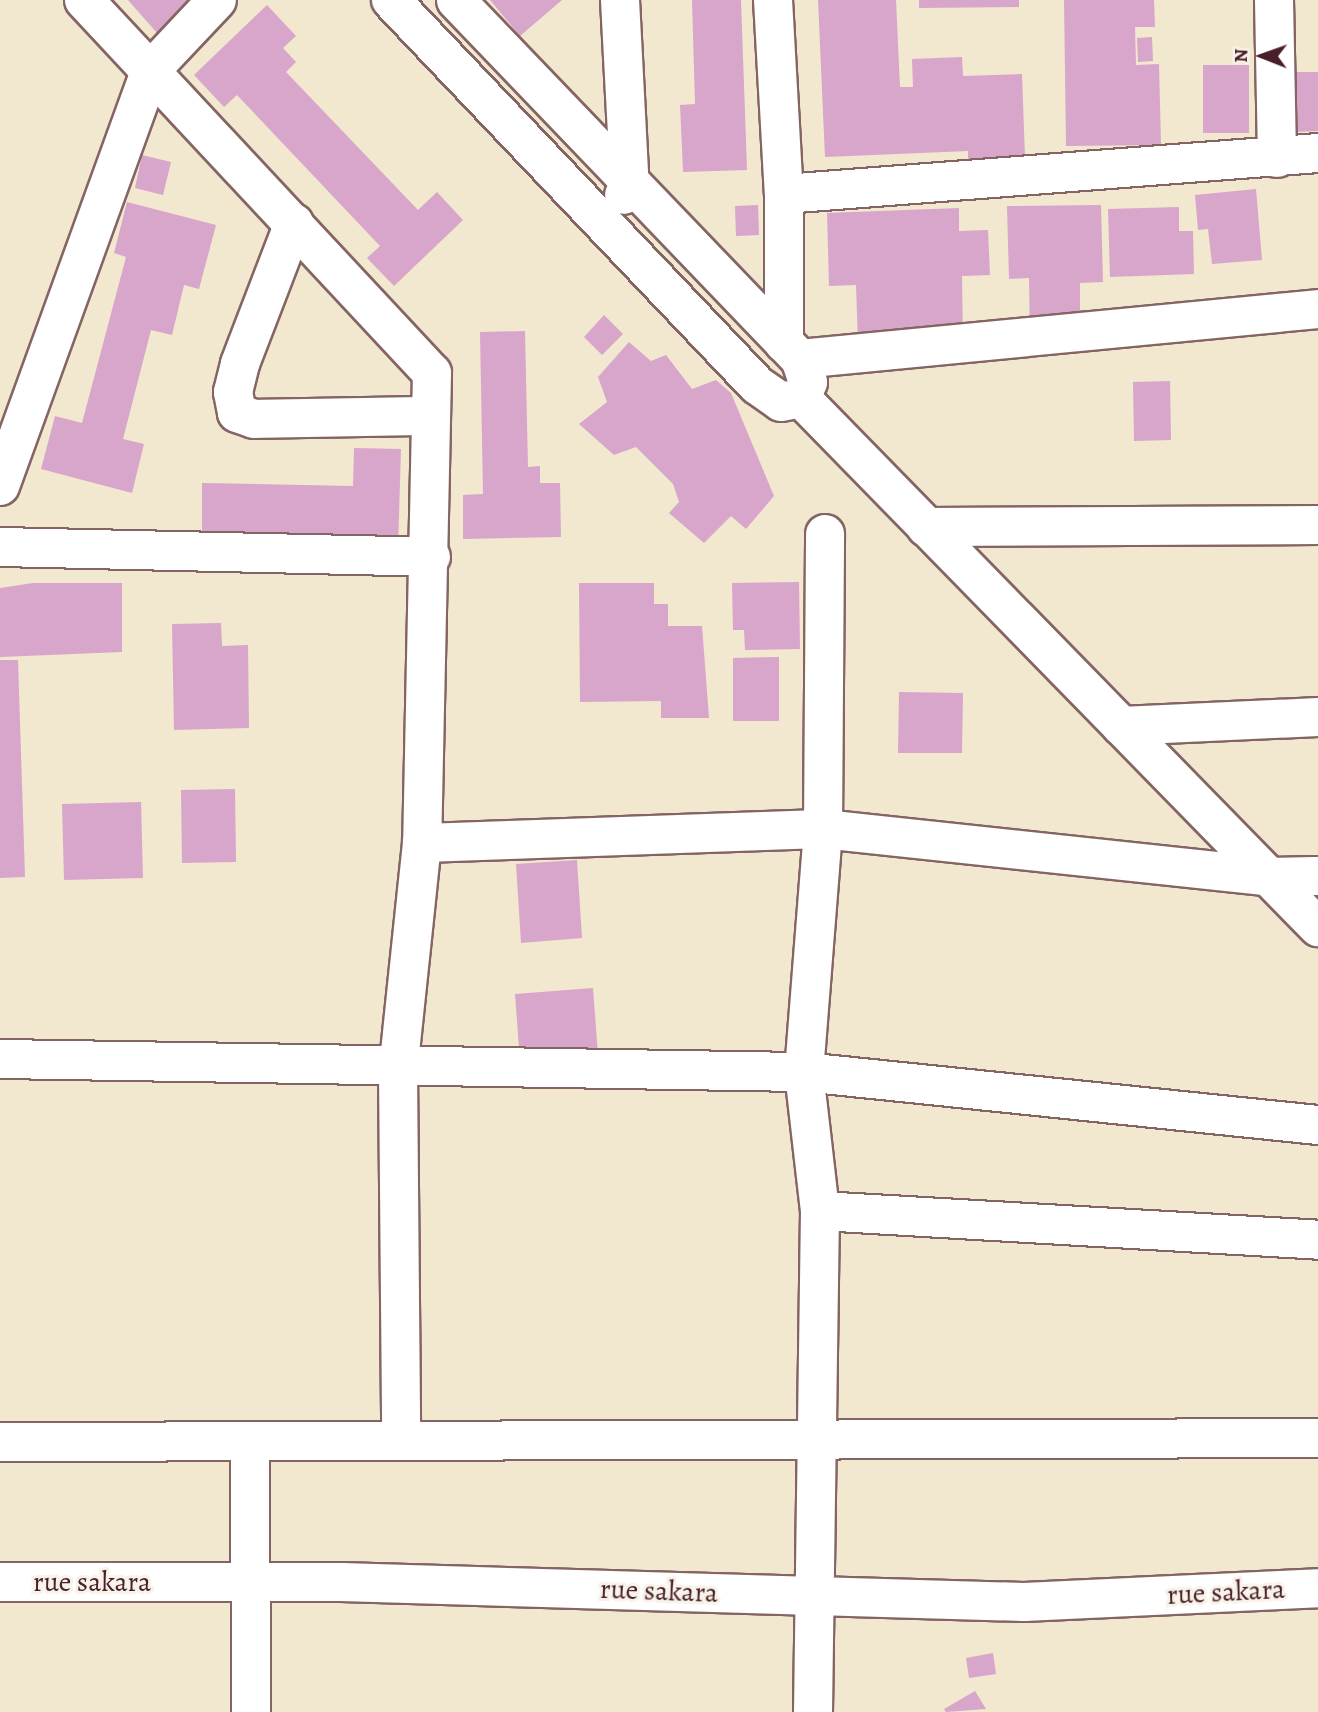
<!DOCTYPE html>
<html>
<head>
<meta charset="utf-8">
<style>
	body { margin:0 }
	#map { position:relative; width:1318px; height:1712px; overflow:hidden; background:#f2e7cf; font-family:Alegreya,serif }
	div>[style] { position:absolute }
	.building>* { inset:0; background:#d7a6ca }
	.roads { filter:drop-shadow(2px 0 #856564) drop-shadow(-2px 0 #856564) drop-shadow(0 2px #856564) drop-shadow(0 -2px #856564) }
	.minor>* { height:38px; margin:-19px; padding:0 19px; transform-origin:19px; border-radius:19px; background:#fff }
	span { translate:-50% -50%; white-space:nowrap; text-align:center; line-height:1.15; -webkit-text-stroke:6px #f7f3e8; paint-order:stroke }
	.street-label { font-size:28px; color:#4a1f2b }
	.north { position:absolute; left:1227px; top:21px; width:70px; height:70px; -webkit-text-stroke:5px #f7f3e8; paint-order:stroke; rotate:271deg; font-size:19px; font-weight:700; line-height:28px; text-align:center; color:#4a1f2b }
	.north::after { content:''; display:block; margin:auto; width:24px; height:32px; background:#4a1f2b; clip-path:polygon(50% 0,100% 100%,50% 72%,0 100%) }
</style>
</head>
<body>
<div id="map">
	<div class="building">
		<i style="clip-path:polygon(128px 0,189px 0,157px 33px)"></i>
		<i style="clip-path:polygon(490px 0,562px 0,520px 36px)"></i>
		<i style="clip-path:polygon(692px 0,741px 0,747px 170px,683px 172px,680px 105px,695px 104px)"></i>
		<i style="clip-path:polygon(818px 0,896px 0,900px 87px,913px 87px,912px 59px,962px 57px,963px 76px,1022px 74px,1025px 158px,968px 160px,968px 151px,825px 157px)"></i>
		<i style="clip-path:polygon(919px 0,1019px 0,1019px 7px,919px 8px)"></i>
		<i style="clip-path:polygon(1064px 0,1154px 0,1155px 27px,1135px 27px,1136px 65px,1159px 64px,1161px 145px,1066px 146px)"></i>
		<i style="clip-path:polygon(267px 5px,296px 36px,283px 48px,296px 62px,286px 72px,418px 210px,437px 192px,463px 220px,394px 286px,367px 258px,380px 246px,237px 95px,224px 107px,194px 75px)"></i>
		<i style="clip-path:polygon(1152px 37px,1153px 61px,1138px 62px,1137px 38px)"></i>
		<i style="clip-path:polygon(1203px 65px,1249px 65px,1249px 133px,1203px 133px)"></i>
		<i style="clip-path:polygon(1295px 72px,1318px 72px,1318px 131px,1295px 132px)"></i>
		<i style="clip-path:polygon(142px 155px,171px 162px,163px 195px,135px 188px)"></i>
		<i style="clip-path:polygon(1256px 189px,1262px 260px,1212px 264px,1208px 229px,1198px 230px,1195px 195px)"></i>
		<i style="clip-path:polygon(127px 202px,216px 225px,199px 289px,184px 285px,172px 335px,151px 330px,123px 439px,144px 444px,132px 493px,41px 469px,55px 416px,82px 423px,126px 257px,114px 253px)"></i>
		<i style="clip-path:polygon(758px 205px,759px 235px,736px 236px,735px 206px)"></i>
		<i style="clip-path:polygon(1101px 205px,1103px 282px,1080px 283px,1080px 310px,1096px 310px,1097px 340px,1030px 341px,1029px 278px,1009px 279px,1007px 206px)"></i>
		<i style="clip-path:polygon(1179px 207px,1179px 231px,1193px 231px,1194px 274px,1110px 277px,1108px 209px)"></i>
		<i style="clip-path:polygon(959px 208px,959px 231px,988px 230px,990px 275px,962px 276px,963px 341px,858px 344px,856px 285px,829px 286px,827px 213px)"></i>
		<i style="clip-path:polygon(604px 315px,623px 334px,602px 355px,584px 337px)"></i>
		<i style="clip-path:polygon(525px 331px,528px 467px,540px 466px,540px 483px,560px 483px,561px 537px,463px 539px,463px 495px,483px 494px,480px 332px)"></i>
		<i style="clip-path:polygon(629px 342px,651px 361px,666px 355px,692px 389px,716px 380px,731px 393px,774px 496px,746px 529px,731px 516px,704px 543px,669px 513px,679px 502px,673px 484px,636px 447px,614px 455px,579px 424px,607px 402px,598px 377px)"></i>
		<i style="clip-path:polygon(1170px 381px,1171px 440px,1134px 441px,1133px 382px)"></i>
		<i style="clip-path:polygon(354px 448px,401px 449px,398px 549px,202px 536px,202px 483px,353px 486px)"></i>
		<i style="clip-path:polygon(799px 582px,800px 649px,745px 650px,744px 630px,733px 630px,732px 583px)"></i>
		<i style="clip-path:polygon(33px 583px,122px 583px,122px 652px,0 657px,0 588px)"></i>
		<i style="clip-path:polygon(579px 583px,654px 583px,654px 604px,668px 604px,668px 626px,702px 626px,709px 718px,661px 718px,661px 701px,580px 702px)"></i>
		<i style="clip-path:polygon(221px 623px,222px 646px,248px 645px,249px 728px,174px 730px,172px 624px)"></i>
		<i style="clip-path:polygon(779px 657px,779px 721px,733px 721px,733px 658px)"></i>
		<i style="clip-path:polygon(0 660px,18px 660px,25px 877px,0 878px)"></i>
		<i style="clip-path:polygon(899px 692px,963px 693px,962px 753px,898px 753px)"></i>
		<i style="clip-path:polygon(235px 789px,236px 862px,182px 863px,181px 790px)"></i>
		<i style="clip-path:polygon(141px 802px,143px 878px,64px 880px,62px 804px)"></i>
		<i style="clip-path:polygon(577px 860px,582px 938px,521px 943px,516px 864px)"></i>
		<i style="clip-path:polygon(593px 988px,598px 1055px,520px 1061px,515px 994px)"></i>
		<i style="clip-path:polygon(993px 1653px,996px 1674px,969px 1678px,966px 1658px)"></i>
		<i style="clip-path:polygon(975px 1691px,986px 1709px,946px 1712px,944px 1709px)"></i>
	</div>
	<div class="roads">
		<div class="minor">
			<i style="left:84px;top:0;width:510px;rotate:46.99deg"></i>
			<i style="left:432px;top:373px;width:470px;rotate:91.2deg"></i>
			<i style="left:422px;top:843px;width:228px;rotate:96deg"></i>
			<i style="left:398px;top:1070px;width:370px;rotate:89.5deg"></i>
			<i style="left:391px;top:0;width:531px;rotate:46.45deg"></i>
			<i style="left:757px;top:385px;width:29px;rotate:35deg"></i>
			<i style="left:781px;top:402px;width:20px;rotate:-11deg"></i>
			<i style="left:801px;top:398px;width:17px;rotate:-66deg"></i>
			<i style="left:808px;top:382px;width:24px;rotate:-109deg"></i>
			<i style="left:800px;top:359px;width:497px;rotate:-133.8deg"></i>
			<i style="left:620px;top:0;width:188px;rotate:87deg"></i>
			<i style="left:630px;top:188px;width:9px;rotate:131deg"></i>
			<i style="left:773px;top:0;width:194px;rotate:86.8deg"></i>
			<i style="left:784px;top:194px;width:149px;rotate:90deg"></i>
			<i style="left:1274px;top:0;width:158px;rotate:88.9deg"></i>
			<i style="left:784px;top:194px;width:536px;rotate:-4.39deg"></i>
			<i style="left:294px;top:223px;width:151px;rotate:111deg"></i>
			<i style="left:240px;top:364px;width:29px;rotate:104deg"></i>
			<i style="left:233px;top:392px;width:21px;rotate:79deg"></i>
			<i style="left:237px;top:413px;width:18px;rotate:19deg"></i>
			<i style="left:254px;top:419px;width:177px;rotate:-1deg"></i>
			<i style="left:800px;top:359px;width:520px;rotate:-5.51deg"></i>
			<i style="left:801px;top:398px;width:740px;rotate:45.66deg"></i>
			<i style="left:0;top:486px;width:443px;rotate:-70.1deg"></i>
			<i style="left:151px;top:70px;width:96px;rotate:-46.7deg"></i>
			<i style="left:926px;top:527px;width:392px;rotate:-0.3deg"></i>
			<i style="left:0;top:547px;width:431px;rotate:1.3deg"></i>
			<i style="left:1121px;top:726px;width:197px;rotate:-2.6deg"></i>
			<i style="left:422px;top:843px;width:401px;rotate:-2deg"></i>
			<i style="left:823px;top:829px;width:449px;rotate:6.1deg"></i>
			<i style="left:1269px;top:877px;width:49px;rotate:-1.2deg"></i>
			<i style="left:0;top:1059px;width:804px;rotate:0.93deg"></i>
			<i style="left:804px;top:1072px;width:517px;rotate:5.89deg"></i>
			<i style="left:820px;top:1211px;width:499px;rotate:3.3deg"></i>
			<i style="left:250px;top:1441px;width:271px;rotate:89.8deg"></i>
			<i style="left:0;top:1442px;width:1318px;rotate:-0.17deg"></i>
			<i style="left:0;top:1582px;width:341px"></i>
			<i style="left:341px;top:1582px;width:683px;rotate:1.68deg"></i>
			<i style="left:1024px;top:1602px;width:294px;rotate:-2.7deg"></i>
			<i style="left:813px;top:1712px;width:501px;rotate:-89.2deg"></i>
			<i style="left:820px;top:1211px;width:140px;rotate:-96.6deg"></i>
			<i style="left:804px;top:1072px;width:244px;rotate:-85.5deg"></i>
			<i style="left:823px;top:829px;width:295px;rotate:-89.6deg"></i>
		</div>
	</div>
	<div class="street-label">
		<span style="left:92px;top:1582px">rue sakara</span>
		<span style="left:659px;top:1591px;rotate:2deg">rue sakara</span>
		<span style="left:1226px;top:1592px;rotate:-3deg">rue sakara</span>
	</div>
	<div class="north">N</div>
</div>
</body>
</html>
